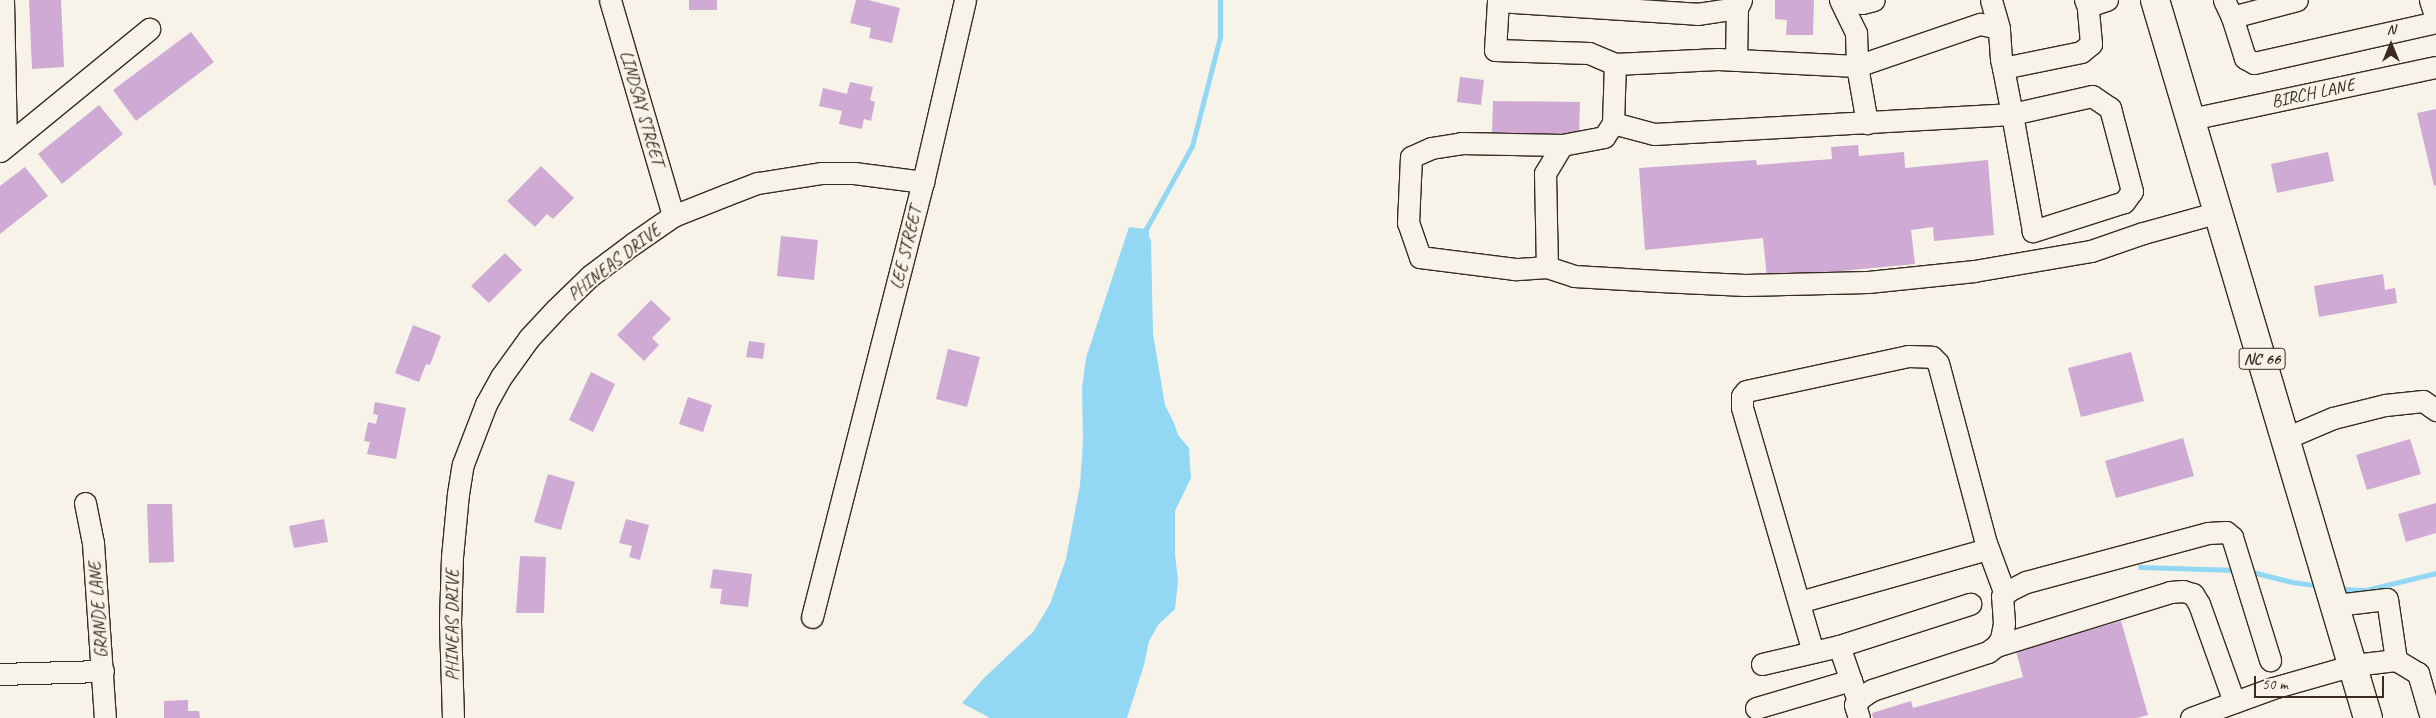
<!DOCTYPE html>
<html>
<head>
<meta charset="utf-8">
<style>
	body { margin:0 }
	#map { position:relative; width:2436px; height:718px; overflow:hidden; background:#f7f3e8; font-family:Caveat,sans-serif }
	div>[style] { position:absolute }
	.water>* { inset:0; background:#92d8f4 }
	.stream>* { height:5px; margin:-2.5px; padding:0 2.5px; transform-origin:2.5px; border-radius:2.5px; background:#92d8f4 }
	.building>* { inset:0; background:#ceaad4 }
	.roads { filter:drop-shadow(1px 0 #3b2a1e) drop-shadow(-1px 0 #3b2a1e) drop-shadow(0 1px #3b2a1e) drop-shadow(0 -1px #3b2a1e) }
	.minor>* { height:21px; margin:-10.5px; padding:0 10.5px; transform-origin:10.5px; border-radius:10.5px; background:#f7f3e8 }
	.major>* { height:28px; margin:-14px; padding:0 14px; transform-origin:14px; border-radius:14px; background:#f7f3e8 }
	span { translate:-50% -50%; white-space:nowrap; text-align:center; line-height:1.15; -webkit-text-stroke:4px #f7f3e8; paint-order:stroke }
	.shield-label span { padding:1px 4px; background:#f7f3e8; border:1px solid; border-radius:4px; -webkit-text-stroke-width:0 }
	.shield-label { font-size:16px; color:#3b2a1e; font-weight:700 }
	.street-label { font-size:18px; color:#3b2a1e }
	.north { position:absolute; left:2366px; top:20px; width:50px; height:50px; -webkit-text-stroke:4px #f7f3e8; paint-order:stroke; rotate:0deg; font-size:14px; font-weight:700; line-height:20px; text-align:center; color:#3b2a1e }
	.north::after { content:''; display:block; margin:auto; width:18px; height:22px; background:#3b2a1e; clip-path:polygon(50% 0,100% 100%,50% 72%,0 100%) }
	.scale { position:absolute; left:2254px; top:676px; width:130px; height:22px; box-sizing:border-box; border:2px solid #3b2a1e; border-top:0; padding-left:6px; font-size:15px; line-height:18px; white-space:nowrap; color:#3b2a1e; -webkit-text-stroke:4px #f7f3e8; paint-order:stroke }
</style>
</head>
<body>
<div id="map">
	<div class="water">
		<i style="clip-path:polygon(1129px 227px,1146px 229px,1151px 241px,1153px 334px,1165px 405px,1174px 423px,1178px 435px,1189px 448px,1191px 478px,1175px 511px,1175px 554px,1178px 581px,1175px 609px,1158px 625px,1149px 641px,1144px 665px,1127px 718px,990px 718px,962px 703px,984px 678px,1033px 632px,1050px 604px,1066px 559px,1080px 485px,1083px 441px,1082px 388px,1086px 358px)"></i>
	</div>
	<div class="stream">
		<i style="left:1146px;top:234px;width:5px;rotate:-90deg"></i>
		<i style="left:1146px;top:229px;width:95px;rotate:-61deg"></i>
		<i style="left:1192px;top:146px;width:113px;rotate:-75.6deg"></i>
		<i style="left:1220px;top:37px;width:37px;rotate:-90deg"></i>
		<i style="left:2140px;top:567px;width:97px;rotate:1.8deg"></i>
		<i style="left:2248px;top:571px;width:45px;rotate:14deg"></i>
		<i style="left:2292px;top:582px;width:28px;rotate:8deg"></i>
		<i style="left:2339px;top:589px;width:27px;rotate:2deg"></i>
		<i style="left:2366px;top:590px;width:72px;rotate:-13.7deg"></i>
	</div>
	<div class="building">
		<i style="clip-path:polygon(29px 0,61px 0,64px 67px,32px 69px)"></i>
		<i style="clip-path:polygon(689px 0,717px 0,717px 10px,689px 10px)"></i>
		<i style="clip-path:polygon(856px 0,868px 0,900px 8px,892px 43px,869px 38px,871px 28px,850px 23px)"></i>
		<i style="clip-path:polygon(1775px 0,1814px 0,1813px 35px,1786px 35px,1787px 20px,1775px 19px)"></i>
		<i style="clip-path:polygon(191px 32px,214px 62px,136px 121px,113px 90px)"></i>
		<i style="clip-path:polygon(1460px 77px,1484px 80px,1481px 105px,1457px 102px)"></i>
		<i style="clip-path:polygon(850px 82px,873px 87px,870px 100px,875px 102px,871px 121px,864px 119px,862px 129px,839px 124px,842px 111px,819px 106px,823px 88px,847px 94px)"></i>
		<i style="clip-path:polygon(1493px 101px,1580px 102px,1579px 135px,1492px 133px)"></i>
		<i style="clip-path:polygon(99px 105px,123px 134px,62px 184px,38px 154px)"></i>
		<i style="clip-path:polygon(2436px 109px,2436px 185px,2434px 186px,2417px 113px)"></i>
		<i style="clip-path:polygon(1858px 145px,1859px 156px,1904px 152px,1905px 168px,1988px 160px,1994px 235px,1934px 241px,1933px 227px,1911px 230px,1915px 264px,1767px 278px,1763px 238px,1645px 250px,1639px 168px,1756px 160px,1757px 165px,1832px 159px,1831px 147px)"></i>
		<i style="clip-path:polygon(2328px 152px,2334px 181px,2277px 193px,2271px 164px)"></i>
		<i style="clip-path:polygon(541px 166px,574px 198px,553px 219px,547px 214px,535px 227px,507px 201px)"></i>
		<i style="clip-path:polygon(25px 167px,48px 196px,0 234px,0 186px)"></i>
		<i style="clip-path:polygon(781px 236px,818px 240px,814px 280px,777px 276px)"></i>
		<i style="clip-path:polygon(505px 253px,522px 270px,489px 303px,471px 286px)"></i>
		<i style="clip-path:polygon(2383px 274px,2385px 290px,2395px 288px,2397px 303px,2319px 317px,2314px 286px)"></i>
		<i style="clip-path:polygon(651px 300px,671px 319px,652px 338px,659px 345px,644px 361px,617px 335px)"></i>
		<i style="clip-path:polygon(413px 325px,441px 336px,430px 365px,426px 364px,419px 382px,395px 373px)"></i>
		<i style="clip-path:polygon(749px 341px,765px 343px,763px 359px,746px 357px)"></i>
		<i style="clip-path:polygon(948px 349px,980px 357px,967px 407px,936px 399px)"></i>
		<i style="clip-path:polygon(2131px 352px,2144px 401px,2081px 417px,2068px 368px)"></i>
		<i style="clip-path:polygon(591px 372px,615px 384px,593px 432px,569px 420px)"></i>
		<i style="clip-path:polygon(688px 397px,712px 405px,703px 432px,679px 424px)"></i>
		<i style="clip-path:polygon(375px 402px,406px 408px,396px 459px,367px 454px,370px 442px,364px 441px,368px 422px,376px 424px,378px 415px,373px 414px)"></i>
		<i style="clip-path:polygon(2183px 438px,2194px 476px,2116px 498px,2105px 461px)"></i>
		<i style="clip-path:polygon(2410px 439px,2421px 474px,2367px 490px,2356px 455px)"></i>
		<i style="clip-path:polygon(548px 474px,575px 482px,561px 530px,534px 522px)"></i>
		<i style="clip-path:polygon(2436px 503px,2436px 533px,2406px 542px,2398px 514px)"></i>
		<i style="clip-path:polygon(147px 504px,172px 504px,174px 562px,149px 563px)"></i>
		<i style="clip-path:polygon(324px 519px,328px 542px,294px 548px,289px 526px)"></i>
		<i style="clip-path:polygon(626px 519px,649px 525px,640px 560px,629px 557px,632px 546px,619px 543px)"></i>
		<i style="clip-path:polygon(520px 556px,546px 557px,544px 613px,516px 613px)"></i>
		<i style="clip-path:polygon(713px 569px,752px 574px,748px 607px,720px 604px,722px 589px,710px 588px)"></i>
		<i style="clip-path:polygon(2121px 621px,2148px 715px,2137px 718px,1873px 718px,1872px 713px,1911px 701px,1913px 708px,2023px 677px,2016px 651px)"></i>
		<i style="clip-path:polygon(188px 700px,188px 711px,199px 711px,200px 718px,164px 718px,164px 701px)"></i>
	</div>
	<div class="roads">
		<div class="minor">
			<i style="left:3px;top:0;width:146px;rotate:88.8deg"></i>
			<i style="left:610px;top:0;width:225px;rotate:73.7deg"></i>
			<i style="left:1840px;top:0;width:37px;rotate:64deg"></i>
			<i style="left:1856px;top:33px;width:33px;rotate:88deg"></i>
			<i style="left:1857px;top:66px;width:58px;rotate:80deg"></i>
			<i style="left:1847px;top:0;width:15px;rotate:11deg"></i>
			<i style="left:1862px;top:3px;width:12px;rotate:-14deg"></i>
			<i style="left:2085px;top:0;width:7px;rotate:63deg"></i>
			<i style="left:2088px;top:6px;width:20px;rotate:-18deg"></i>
			<i style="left:2224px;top:0;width:19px;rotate:65deg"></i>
			<i style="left:2232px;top:17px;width:43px;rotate:72.4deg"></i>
			<i style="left:2245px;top:58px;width:10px;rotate:29deg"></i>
			<i style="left:2254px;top:63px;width:187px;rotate:-12.7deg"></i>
			<i style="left:2430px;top:0;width:19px;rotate:72deg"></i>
			<i style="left:2232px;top:17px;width:67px;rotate:-14.7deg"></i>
			<i style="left:1736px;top:60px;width:52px;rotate:-88.9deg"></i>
			<i style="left:1737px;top:8px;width:9px;rotate:-63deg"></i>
			<i style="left:1615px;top:64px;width:103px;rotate:-2.8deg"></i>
			<i style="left:1718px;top:59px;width:139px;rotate:2.9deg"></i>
			<i style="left:1857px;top:66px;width:130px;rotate:-18.9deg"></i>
			<i style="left:1980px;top:24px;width:19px;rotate:12deg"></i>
			<i style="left:2003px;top:68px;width:80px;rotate:-11.6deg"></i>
			<i style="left:2081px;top:52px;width:13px;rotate:-39deg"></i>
			<i style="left:2091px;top:44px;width:38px;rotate:-95deg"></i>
			<i style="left:2191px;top:119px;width:250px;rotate:-12deg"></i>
			<i style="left:1613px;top:123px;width:42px;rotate:15deg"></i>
			<i style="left:1654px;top:134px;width:359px;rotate:-3.2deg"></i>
			<i style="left:2012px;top:114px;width:82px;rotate:-12.7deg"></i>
			<i style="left:2092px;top:96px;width:22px;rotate:34deg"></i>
			<i style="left:2110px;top:108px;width:86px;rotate:75.2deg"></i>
			<i style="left:2132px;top:191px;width:14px;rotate:126deg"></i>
			<i style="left:2124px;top:202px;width:96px;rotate:162.3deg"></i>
			<i style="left:2033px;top:231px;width:119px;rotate:-100.2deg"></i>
			<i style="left:2012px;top:114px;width:47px;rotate:-101.1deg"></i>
			<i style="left:2003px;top:68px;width:9px;rotate:-103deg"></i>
			<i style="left:2001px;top:59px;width:31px;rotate:-94deg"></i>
			<i style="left:1999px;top:28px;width:29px;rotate:-106deg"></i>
			<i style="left:1562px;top:145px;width:33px;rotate:121deg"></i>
			<i style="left:1545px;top:173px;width:94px;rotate:88.8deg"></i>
			<i style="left:1547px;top:267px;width:32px;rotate:176deg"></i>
			<i style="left:1515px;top:269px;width:96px;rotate:-172.8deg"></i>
			<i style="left:1420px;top:257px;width:36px;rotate:-109deg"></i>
			<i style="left:1408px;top:223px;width:66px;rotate:-87.4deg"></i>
			<i style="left:1411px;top:157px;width:22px;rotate:-24deg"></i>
			<i style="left:1431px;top:148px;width:30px;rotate:-9deg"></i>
			<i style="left:1461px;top:143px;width:101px;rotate:1.1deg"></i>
			<i style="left:1562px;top:145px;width:43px;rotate:-10.8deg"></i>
			<i style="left:1604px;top:137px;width:17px;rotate:-57deg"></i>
			<i style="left:1613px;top:123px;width:59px;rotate:-88.1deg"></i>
			<i style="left:1615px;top:64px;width:28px;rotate:-157deg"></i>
			<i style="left:1589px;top:53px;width:94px;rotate:-178.2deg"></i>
			<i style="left:1495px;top:50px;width:49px;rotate:-86.5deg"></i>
			<i style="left:1498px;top:1px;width:199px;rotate:3.7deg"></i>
			<i style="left:1697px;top:14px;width:40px;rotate:-8.5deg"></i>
			<i style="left:0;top:151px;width:193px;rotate:-39.3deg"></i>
			<i style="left:1547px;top:267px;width:28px;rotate:18deg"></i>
			<i style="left:1574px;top:276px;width:86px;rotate:3.3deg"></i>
			<i style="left:1660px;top:281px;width:85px;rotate:2.7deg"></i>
			<i style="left:1745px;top:285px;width:123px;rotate:-1.4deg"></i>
			<i style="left:1868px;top:282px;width:107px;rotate:-5.9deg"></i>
			<i style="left:1974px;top:271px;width:119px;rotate:-9.7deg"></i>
			<i style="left:2091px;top:251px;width:55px;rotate:-19.1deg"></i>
			<i style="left:2143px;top:233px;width:79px;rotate:-15.4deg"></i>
			<i style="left:2286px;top:438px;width:51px;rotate:-23.1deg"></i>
			<i style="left:2333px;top:418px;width:54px;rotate:-14deg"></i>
			<i style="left:2385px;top:405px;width:38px;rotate:-6deg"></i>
			<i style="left:2423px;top:401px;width:16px;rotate:35deg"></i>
			<i style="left:85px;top:503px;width:41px;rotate:78.7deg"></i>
			<i style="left:93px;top:543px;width:175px;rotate:86.1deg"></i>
			<i style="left:1799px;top:602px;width:196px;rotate:-15.7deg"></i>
			<i style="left:2336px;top:605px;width:51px;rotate:-6.7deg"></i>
			<i style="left:2387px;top:599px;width:62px;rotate:81.6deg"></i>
			<i style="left:2396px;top:660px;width:26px;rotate:31deg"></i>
			<i style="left:2418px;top:673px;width:47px;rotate:73.9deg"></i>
			<i style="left:812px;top:617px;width:449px;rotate:-75.7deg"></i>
			<i style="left:923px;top:182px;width:187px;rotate:-77deg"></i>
			<i style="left:1839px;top:646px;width:138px;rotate:-17.8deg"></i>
			<i style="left:1996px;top:646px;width:182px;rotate:-17.2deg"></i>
			<i style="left:2170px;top:592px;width:13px;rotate:-4deg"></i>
			<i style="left:2183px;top:591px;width:10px;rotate:17deg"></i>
			<i style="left:2193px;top:594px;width:12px;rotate:59deg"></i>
			<i style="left:2199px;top:604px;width:104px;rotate:70.3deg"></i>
			<i style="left:1813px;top:652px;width:255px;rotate:-106.2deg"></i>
			<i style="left:1742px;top:407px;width:11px;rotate:-90deg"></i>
			<i style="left:1742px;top:396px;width:6px;rotate:-51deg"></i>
			<i style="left:1746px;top:391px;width:166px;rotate:-12.2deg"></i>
			<i style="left:1908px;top:356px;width:24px;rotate:2deg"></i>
			<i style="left:1932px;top:357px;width:8px;rotate:45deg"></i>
			<i style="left:1938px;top:363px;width:186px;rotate:75.1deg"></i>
			<i style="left:1986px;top:543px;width:54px;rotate:69.6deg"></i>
			<i style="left:1762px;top:664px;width:79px;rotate:-13.2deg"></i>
			<i style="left:1839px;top:646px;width:58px;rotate:70.9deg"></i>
			<i style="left:0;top:674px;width:103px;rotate:-1.7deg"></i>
			<i style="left:1756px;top:708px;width:99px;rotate:-16.4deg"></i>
			<i style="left:453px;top:718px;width:97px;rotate:-91.8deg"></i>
			<i style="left:450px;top:621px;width:64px;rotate:-88.2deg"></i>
			<i style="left:452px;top:557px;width:63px;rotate:-84.6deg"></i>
			<i style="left:458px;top:494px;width:30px;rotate:-81deg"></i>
			<i style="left:463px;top:464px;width:64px;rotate:-69deg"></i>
			<i style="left:486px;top:404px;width:31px;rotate:-61deg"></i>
			<i style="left:501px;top:377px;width:48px;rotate:-54.3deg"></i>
			<i style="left:529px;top:338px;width:40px;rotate:-47deg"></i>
			<i style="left:556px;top:309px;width:47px;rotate:-44.1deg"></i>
			<i style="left:590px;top:276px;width:55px;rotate:-36.9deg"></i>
			<i style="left:634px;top:243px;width:47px;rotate:-34.7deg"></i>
			<i style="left:673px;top:216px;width:57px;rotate:-21.6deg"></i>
			<i style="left:726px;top:195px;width:34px;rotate:-21deg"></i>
			<i style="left:758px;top:183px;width:65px;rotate:-8.9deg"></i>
			<i style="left:822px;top:173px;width:32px"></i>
			<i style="left:854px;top:173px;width:70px;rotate:7.4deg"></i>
			<i style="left:1859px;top:718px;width:14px;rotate:-107deg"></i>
			<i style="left:1855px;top:705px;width:9px;rotate:-54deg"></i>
			<i style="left:1860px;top:698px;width:14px;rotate:-34deg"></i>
			<i style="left:1872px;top:690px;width:122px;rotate:-18.1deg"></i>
			<i style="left:1988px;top:652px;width:10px;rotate:-37deg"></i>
			<i style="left:1996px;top:646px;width:9px;rotate:-54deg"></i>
			<i style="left:2001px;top:639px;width:16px;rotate:-79deg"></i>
			<i style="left:2004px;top:623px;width:27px;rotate:-94deg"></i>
			<i style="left:2002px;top:596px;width:10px;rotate:-37deg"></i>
			<i style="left:2010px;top:590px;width:18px;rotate:-27deg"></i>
			<i style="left:2026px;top:582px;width:188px;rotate:-15.1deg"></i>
			<i style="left:2208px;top:533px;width:18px;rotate:-3deg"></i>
			<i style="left:2226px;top:532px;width:8px;rotate:40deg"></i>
			<i style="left:2232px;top:537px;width:129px;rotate:72.8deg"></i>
			<i style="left:2191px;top:718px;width:87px;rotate:-20.1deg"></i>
			<i style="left:2273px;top:688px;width:84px;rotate:-15.9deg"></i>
			<i style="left:2354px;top:665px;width:42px;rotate:-6.8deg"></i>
		</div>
		<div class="major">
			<i style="left:2155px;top:0;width:749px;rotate:73.48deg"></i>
		</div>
	</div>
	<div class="shield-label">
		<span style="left:2262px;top:359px">NC 66</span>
	</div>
	<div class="street-label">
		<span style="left:2313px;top:93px;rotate:-12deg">BIRCH LANE</span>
		<span style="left:642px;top:108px;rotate:74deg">LINDSAY STREET</span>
		<span style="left:906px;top:248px;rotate:-76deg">LEE STREET</span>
		<span style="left:614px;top:262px;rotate:-38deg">PHINEAS DRIVE</span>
		<span style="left:98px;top:610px;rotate:-94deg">GRANDE LANE</span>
		<span style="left:452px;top:625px;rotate:-90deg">PHINEAS DRIVE</span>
	</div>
	<div class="north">N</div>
	<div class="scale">50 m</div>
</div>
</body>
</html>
